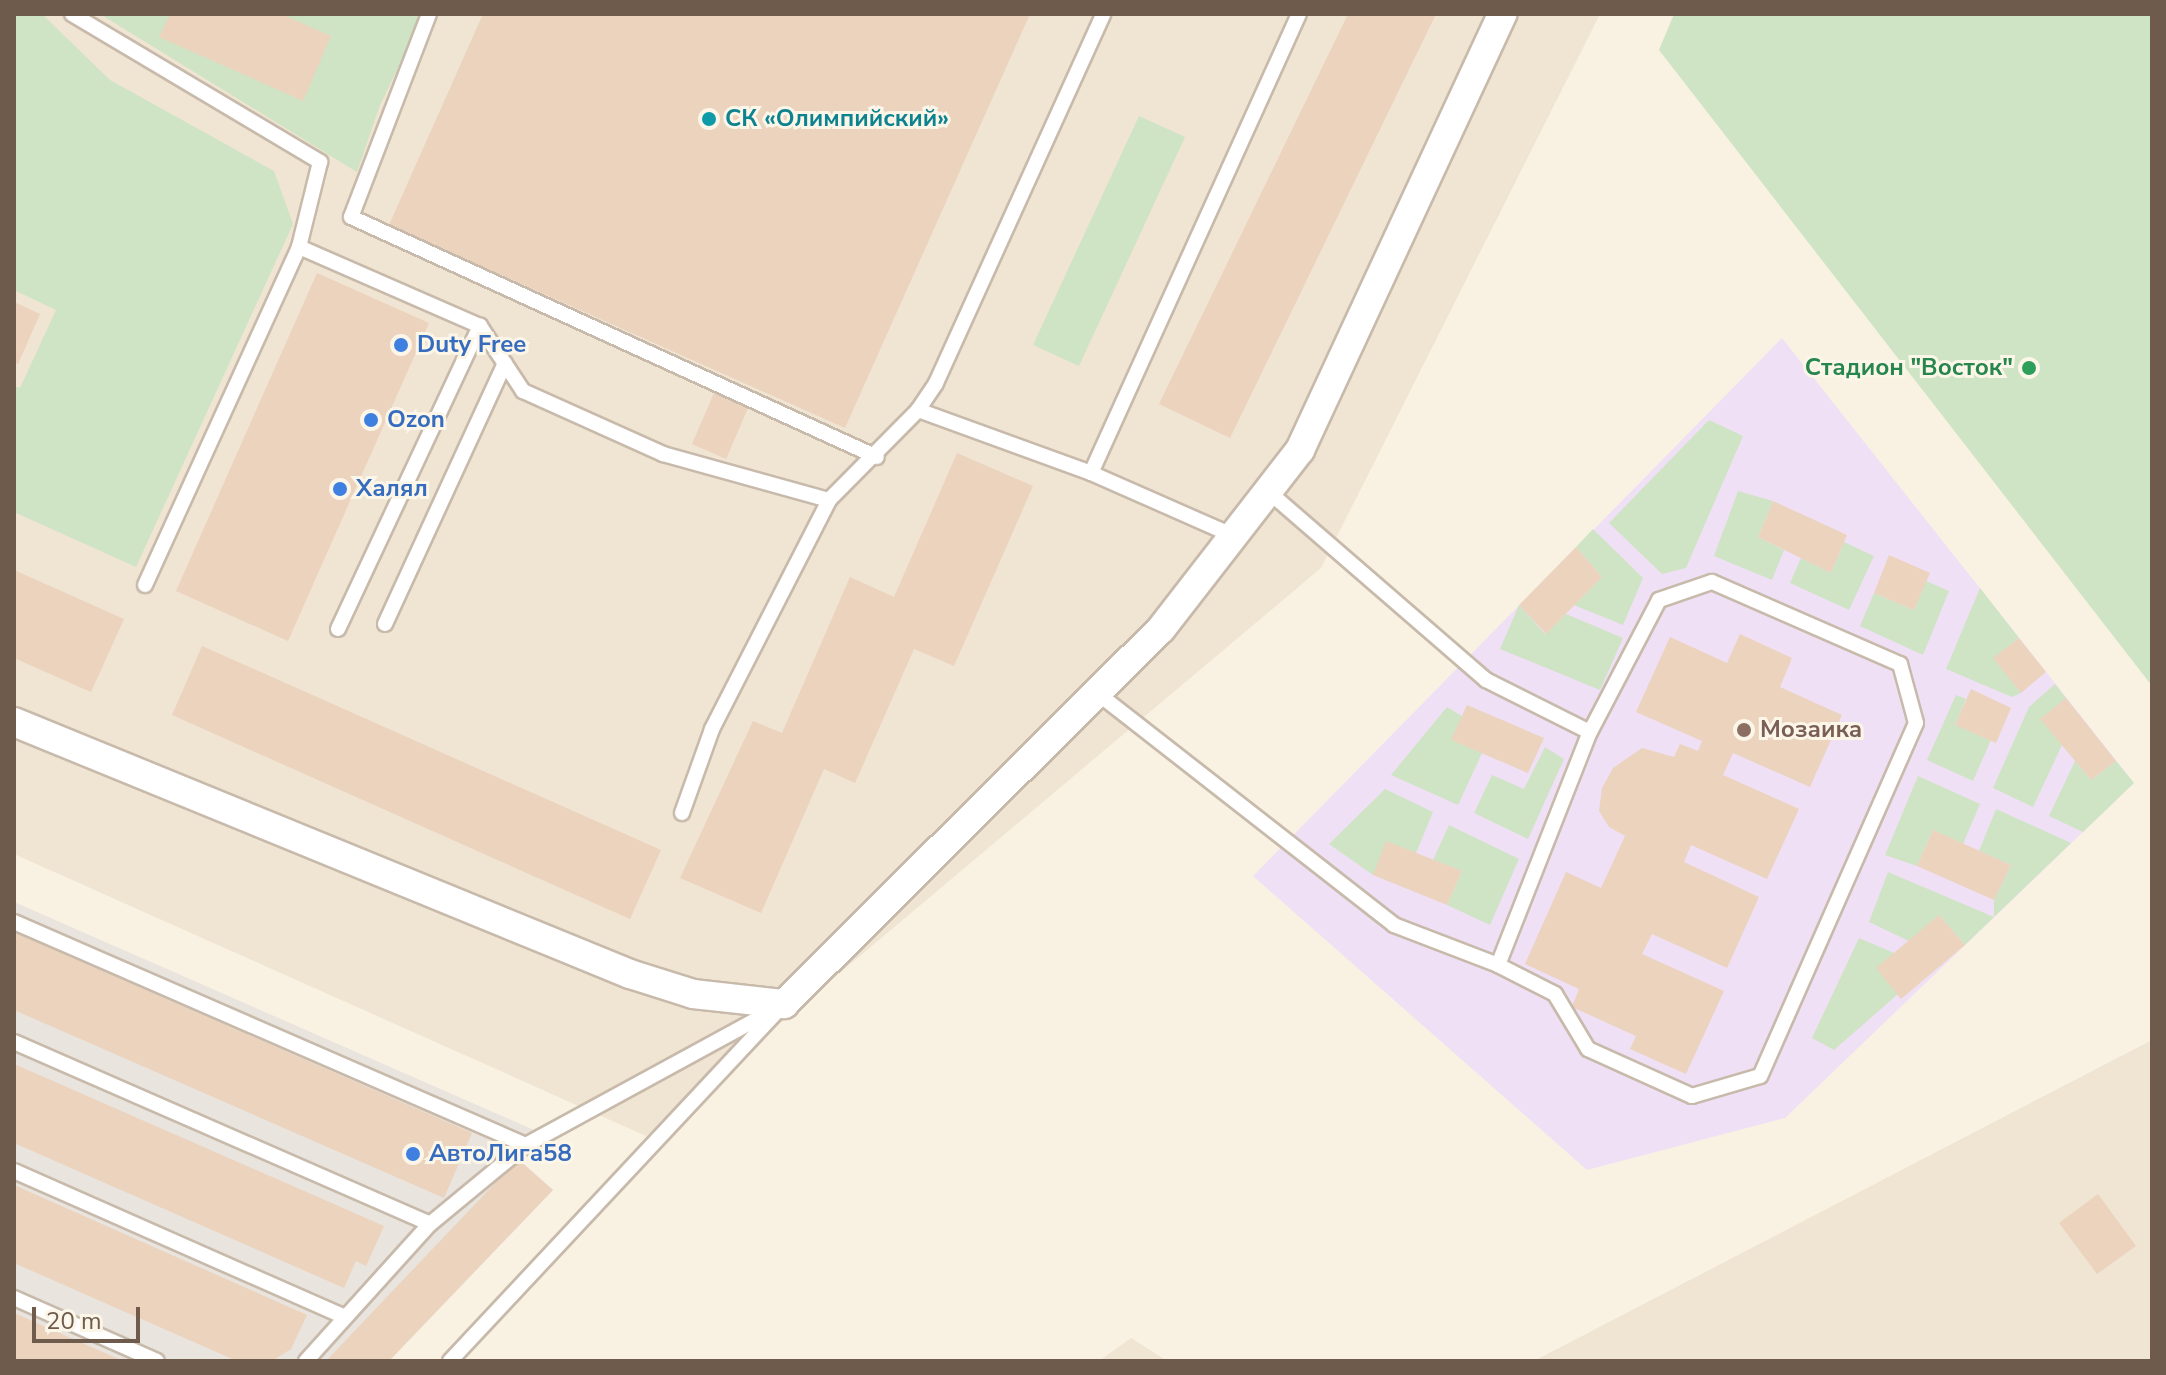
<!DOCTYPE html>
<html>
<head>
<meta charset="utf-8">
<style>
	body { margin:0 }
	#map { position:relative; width:2166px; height:1375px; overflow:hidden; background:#f9f2e3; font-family:"Nunito Sans",sans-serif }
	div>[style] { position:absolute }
	.residential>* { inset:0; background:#f0e4d3 }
	.industrial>* { inset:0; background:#e9e4dd }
	.education>* { inset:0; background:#efe0f5 }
	.green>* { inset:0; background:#cfe4c4 }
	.building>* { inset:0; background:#ebd3be }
	.roads { filter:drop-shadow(2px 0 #c8baab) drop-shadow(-2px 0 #c8baab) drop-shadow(0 2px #c8baab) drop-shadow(0 -2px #c8baab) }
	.lane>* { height:14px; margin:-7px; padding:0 7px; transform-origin:7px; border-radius:7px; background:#fff }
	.street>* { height:28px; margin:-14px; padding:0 14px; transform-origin:14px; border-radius:14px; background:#fff }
	.dots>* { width:22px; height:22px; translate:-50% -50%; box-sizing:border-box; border:4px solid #fcf6e9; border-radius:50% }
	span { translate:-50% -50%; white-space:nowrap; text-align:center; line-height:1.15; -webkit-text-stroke:6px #fcf6e9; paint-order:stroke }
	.culture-label { font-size:24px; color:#0d838f; font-weight:700 }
	.left { translate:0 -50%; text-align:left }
	.shop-label { font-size:24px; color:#366cbe; font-weight:700 }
	.leisure-label { font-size:24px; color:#27864d; font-weight:700 }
	.right { translate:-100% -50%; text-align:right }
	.education-label { font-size:24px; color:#785e54; font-weight:700 }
	.frame { position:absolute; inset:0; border:16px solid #6e5b4c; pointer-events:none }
	.scale { position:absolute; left:32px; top:1307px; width:108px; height:36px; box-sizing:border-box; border:4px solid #6e5b4c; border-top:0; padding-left:10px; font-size:24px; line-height:28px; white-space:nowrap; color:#6e5b4c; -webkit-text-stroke:6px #fcf6e9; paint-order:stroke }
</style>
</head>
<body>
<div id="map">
	<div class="residential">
		<i style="clip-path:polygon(14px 14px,1600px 14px,1321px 568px,646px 1136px,14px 854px)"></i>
		<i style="clip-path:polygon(2152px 1040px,2152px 1361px,1534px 1361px)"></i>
		<i style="clip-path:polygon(1131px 1338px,1167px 1361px,1099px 1361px)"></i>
	</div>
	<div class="industrial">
		<i style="clip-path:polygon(14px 902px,541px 1133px,518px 1159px,553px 1190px,389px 1361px,14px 1361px)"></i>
	</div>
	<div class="education">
		<i style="clip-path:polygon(1782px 338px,2134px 783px,1785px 1118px,1587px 1170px,1253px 876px)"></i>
	</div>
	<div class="green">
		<i style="clip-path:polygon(14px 14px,44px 16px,110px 80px,274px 171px,293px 224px,136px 567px,14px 512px,14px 386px,20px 388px,56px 310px,14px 290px)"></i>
		<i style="clip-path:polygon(100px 14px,419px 14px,420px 23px,380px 105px,357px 172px)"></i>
		<i style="clip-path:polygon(1674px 14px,2152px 14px,2152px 686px,1659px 50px)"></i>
		<i style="clip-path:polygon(1139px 116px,1185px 137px,1079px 366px,1033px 345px)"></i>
		<i style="clip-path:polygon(1709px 420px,1743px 436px,1686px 568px,1662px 574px,1609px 523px)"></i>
		<i style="clip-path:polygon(1738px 491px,1773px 501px,1758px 537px,1784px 550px,1772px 580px,1714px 556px)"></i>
		<i style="clip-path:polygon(1593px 529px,1643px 578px,1623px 625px,1574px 605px,1602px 577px,1576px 547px)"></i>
		<i style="clip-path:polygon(1844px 542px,1874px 556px,1849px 610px,1790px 583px,1801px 558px,1831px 573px)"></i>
		<i style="clip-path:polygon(1926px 581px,1949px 591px,1923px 655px,1860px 626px,1874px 593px,1914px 610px)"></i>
		<i style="clip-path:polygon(1980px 588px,2019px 638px,1994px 658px,2021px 693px,2012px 697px,1946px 669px)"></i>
		<i style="clip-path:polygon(1519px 605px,1545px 634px,1566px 614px,1623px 638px,1600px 690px,1500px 649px)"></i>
		<i style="clip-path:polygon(2055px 684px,2066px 698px,2041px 719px,2062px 745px,2033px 807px,1993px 788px,2029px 707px)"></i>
		<i style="clip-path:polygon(1956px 695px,1966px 699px,1955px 725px,1991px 740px,1973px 781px,1927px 760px)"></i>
		<i style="clip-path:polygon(1447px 707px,1462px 716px,1452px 740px,1482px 753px,1458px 805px,1391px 775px)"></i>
		<i style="clip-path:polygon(1545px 747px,1564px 759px,1528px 839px,1474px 813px,1492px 775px,1524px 789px)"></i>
		<i style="clip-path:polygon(2075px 761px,2091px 780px,2116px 761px,2134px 783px,2083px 832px,2049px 816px)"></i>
		<i style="clip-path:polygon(1918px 776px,1980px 804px,1963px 844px,1933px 830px,1917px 866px,1885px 855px)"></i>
		<i style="clip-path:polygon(1385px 789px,1433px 812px,1416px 853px,1373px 875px,1329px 844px)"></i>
		<i style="clip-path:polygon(1996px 809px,2071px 843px,1965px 945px,1939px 915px,1909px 941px,1869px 922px,1888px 872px,1994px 917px,1994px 900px,2011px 865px,1979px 851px)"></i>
		<i style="clip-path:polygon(1449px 825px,1519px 859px,1490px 925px,1447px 905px,1462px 871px,1433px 860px)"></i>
		<i style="clip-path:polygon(1859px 938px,1894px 953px,1898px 994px,1834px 1050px,1812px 1038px)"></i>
	</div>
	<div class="building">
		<i style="clip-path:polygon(170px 14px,281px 14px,331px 36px,303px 101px,159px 37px)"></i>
		<i style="clip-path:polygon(483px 14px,1030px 14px,845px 428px,389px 225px)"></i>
		<i style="clip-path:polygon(1348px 14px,1436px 14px,1230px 438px,1159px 404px)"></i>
		<i style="clip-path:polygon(317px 273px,429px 323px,288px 641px,176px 591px)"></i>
		<i style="clip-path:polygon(14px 302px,40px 314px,18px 364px,14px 362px)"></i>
		<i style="clip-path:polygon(714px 393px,748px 408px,726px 459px,692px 444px)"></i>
		<i style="clip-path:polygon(957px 453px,1033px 486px,954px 666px,914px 649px,855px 783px,824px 769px,761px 913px,680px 878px,753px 721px,782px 733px,850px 577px,894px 597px)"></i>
		<i style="clip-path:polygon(1773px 501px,1847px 535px,1831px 573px,1758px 537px)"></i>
		<i style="clip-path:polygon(1576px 547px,1602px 577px,1546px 634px,1519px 605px)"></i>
		<i style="clip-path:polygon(1889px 555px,1930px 573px,1914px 610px,1874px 593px)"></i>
		<i style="clip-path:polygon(14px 570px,124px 619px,91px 692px,14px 658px)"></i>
		<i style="clip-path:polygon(1740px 634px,1792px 658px,1780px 687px,1842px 715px,1810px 787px,1733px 753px,1723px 775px,1799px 809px,1767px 879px,1691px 845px,1684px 862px,1759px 897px,1727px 968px,1652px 934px,1642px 954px,1724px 991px,1686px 1074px,1630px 1049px,1636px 1036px,1572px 1007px,1579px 989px,1525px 964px,1566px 872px,1601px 888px,1625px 836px,1609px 827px,1599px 811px,1602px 788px,1613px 768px,1642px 748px,1674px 757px,1680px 744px,1698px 751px,1702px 741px,1636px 712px,1670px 637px,1727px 663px)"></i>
		<i style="clip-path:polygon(2019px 638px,2046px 672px,2021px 693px,1993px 658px)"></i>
		<i style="clip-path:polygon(202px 646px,661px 850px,630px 919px,172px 715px)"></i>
		<i style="clip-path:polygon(1971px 689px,2011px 708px,1996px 743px,1955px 725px)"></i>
		<i style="clip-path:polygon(2066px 698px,2116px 761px,2091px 780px,2040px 719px)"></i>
		<i style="clip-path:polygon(1467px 705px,1544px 738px,1528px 773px,1451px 740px)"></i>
		<i style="clip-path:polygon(1933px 830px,2011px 865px,1994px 900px,1917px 866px)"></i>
		<i style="clip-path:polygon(1386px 841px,1462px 871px,1447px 905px,1373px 875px)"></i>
		<i style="clip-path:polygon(1939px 915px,1965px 945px,1901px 999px,1876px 968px)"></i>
		<i style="clip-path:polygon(14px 932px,472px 1133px,444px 1198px,14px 1010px)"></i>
		<i style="clip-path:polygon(14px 1064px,384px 1226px,366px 1266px,356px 1261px,344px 1288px,14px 1143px)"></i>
		<i style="clip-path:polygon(518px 1159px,553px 1190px,389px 1361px,326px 1361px)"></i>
		<i style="clip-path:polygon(14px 1185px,307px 1315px,291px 1349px,272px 1361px,237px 1361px,14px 1263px)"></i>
		<i style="clip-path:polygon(2098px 1194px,2136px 1246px,2097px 1274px,2059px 1223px)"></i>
		<i style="clip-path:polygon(14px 1313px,123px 1361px,14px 1361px)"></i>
	</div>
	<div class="roads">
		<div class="lane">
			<i style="left:72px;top:14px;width:289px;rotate:30.8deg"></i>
			<i style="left:320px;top:162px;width:88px;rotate:103.9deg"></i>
			<i style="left:299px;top:247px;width:197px;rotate:23.6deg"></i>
			<i style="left:480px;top:326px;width:78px;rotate:56.5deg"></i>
			<i style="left:523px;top:391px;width:154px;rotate:24.2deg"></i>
			<i style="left:663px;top:454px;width:172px;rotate:15.5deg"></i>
			<i style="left:829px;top:500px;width:127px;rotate:-45.3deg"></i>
			<i style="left:918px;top:410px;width:184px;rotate:20deg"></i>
			<i style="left:429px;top:14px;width:217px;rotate:111deg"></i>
			<i style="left:351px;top:217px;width:578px;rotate:24.53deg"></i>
			<i style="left:918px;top:410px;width:32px;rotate:-56deg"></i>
			<i style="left:936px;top:383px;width:405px;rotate:-65.6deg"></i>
			<i style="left:1269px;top:492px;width:287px;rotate:40.9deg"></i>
			<i style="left:1486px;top:680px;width:116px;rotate:26.6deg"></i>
			<i style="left:1590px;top:732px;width:149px;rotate:-62.4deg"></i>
			<i style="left:1659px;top:600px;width:56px;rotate:-18.8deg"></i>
			<i style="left:1712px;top:582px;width:205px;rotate:23.6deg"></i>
			<i style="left:1900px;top:664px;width:61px;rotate:74.8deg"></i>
			<i style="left:1916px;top:723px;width:386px;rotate:113.8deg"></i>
			<i style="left:1760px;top:1076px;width:71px;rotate:163.6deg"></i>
			<i style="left:1692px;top:1096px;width:114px;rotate:-155.7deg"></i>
			<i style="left:1588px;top:1049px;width:64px;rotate:-121deg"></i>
			<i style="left:1555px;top:994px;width:64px;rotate:-153deg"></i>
			<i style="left:1498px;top:965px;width:251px;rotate:-68.5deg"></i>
			<i style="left:1234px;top:536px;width:156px;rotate:-156.2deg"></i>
			<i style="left:1091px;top:473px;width:504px;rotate:-65.62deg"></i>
			<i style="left:145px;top:585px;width:371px;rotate:-65.5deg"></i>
			<i style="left:385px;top:624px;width:287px;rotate:-65.3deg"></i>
			<i style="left:338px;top:629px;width:335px;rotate:-64.9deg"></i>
			<i style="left:1096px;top:692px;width:378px;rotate:38deg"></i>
			<i style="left:1394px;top:925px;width:111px;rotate:21deg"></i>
			<i style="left:682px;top:813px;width:89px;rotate:-70.3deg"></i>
			<i style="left:712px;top:729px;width:257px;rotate:-62.9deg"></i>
			<i style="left:14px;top:922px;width:558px;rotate:23.54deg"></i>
			<i style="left:14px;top:1042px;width:454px;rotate:23.6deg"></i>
			<i style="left:14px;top:1171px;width:360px;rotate:23.8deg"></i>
			<i style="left:14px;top:1298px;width:156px;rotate:23.8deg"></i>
			<i style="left:306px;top:1361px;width:185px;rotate:-47.9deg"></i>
			<i style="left:430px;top:1224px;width:124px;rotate:-39.5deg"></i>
			<i style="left:526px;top:1145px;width:286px;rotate:-28.6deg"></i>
			<i style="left:450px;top:1361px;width:477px;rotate:-46.9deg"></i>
		</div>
		<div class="street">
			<i style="left:14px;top:722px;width:666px;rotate:22.25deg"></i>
			<i style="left:630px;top:974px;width:66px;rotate:17.6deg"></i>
			<i style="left:693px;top:994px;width:92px;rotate:6.3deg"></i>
			<i style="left:784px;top:1004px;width:532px;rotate:-44.85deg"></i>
			<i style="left:1161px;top:629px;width:227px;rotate:-52.2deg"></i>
			<i style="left:1300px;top:450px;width:481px;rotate:-65.1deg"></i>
		</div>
	</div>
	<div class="dots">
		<i style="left:709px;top:119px;background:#0f9aa8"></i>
		<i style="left:401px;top:345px;background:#3f7fe0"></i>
		<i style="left:2029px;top:368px;background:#2e9e5b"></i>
		<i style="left:371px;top:420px;background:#3f7fe0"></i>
		<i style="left:340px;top:489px;background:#3f7fe0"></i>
		<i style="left:1744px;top:730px;background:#8d6e63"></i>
		<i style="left:413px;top:1154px;background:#3f7fe0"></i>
	</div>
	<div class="culture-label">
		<span class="left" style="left:725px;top:119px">СК «Олимпийский»</span>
	</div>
	<div class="shop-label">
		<span class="left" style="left:417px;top:345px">Duty Free</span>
		<span class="left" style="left:387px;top:420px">Ozon</span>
		<span class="left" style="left:356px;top:489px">Халял</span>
		<span class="left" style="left:429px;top:1154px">АвтоЛига58</span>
	</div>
	<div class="leisure-label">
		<span class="right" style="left:2013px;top:368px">Стадион "Восток"</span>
	</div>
	<div class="education-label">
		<span class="left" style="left:1760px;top:730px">Мозаика</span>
	</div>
	<div class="frame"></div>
	<div class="scale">20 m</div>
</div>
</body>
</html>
